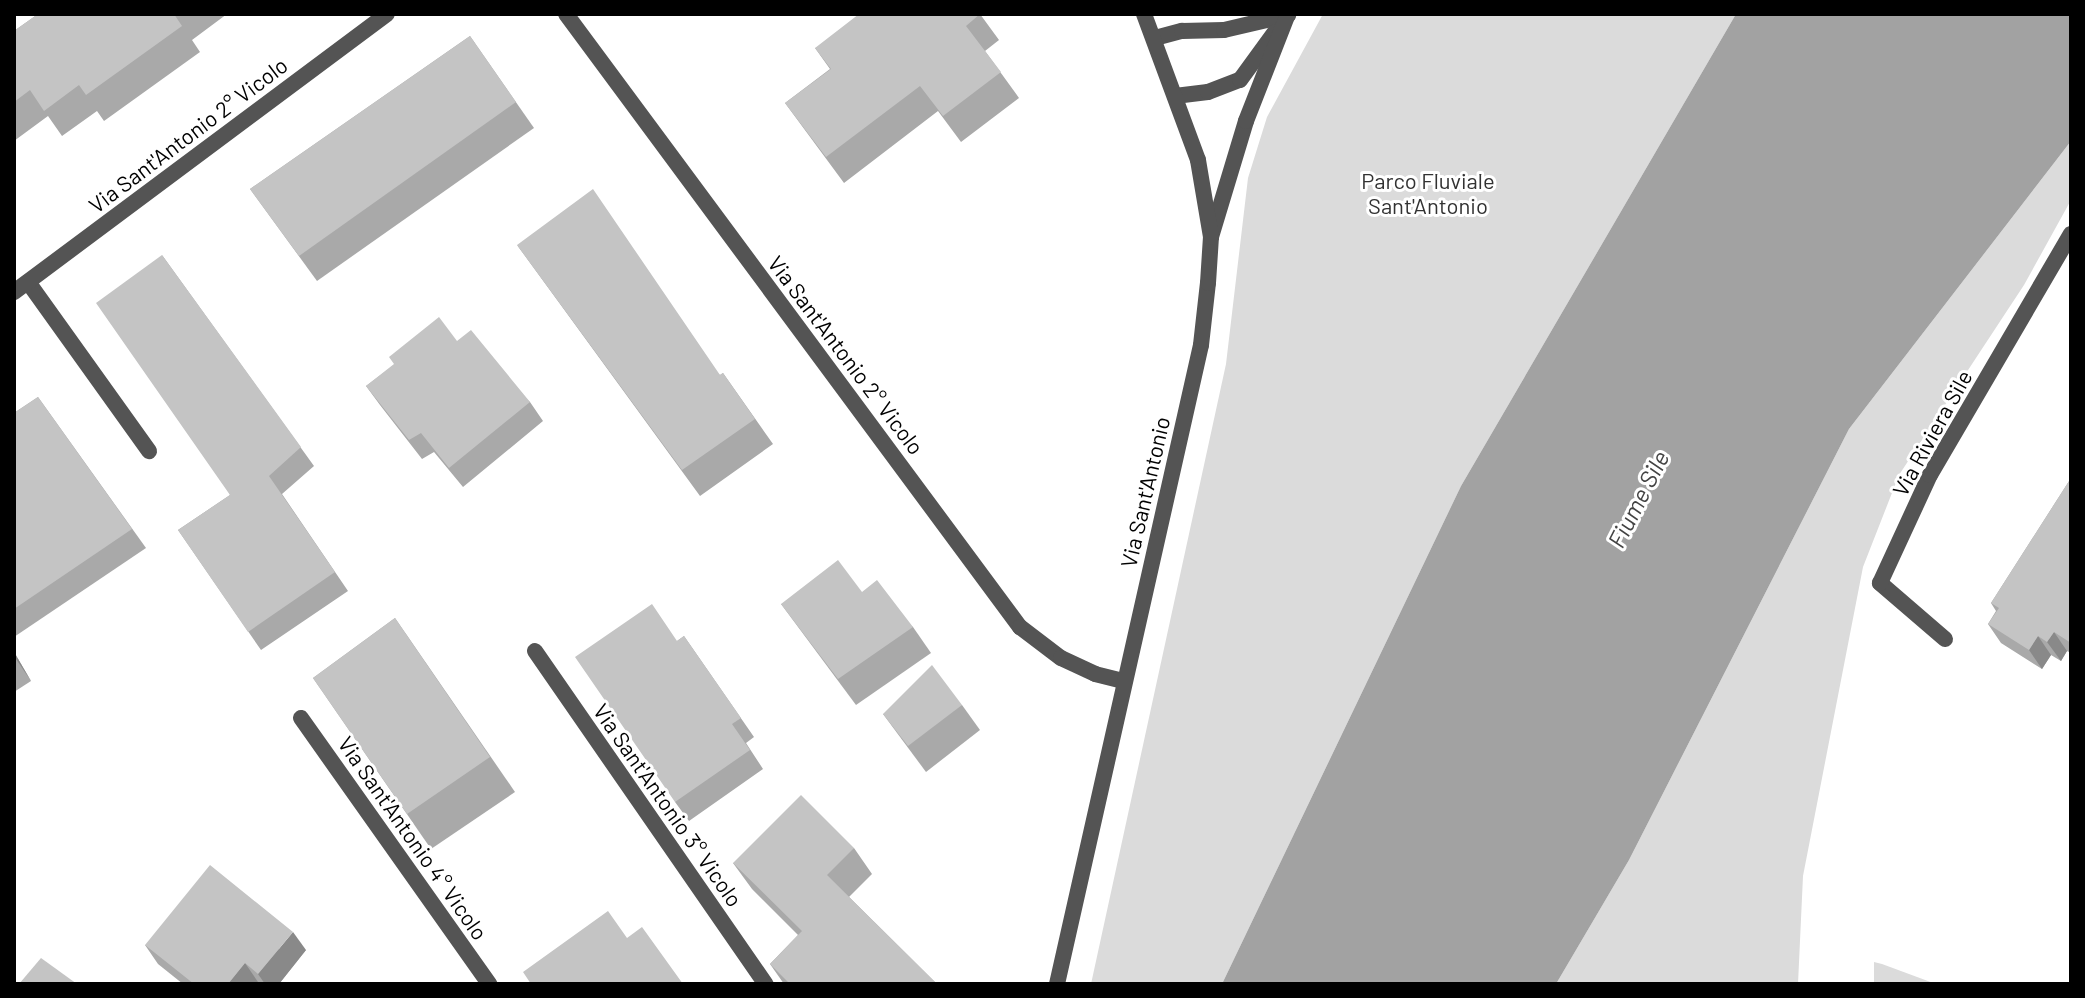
<!DOCTYPE html>
<html>
<head>
<meta charset="utf-8">
<style>
	body { margin:0 }
	#map { position:relative; width:2085px; height:998px; overflow:hidden; background:#fff; font-family:Barlow,sans-serif }
	div>[style] { position:absolute }
	.green>* { inset:0; background:#dbdbdb }
	.water>* { inset:0; background:#a2a2a2 }
	.lane>* { height:16px; margin:-8px; padding:0 8px; transform-origin:8px; border-radius:8px; background:#545454 }
	.street>* { height:16px; margin:-8px; padding:0 8px; transform-origin:8px; border-radius:8px; background:#545454 }
	.wall>* { inset:0; background:#a9a9a9 }
	.shaded-wall>* { inset:0; background:#898989 }
	.building>* { inset:0; background:#c4c4c4 }
	span { translate:-50% -50%; white-space:nowrap; text-align:center; line-height:1.15; -webkit-text-stroke:6px #fff; paint-order:stroke }
	.street-label { font-size:22px; color:#000 }
	.park-label { font-size:22px; color:#323232 }
	.water-label { font-size:24px; color:#434343; font-style:italic }
	.frame { position:absolute; inset:0; border:16px solid #000; pointer-events:none }
</style>
</head>
<body>
<div id="map">
	<div class="green">
		<i style="clip-path:polygon(1323px 14px,1736px 14px,1461px 486px,1222px 984px,1091px 984px,1226px 364px,1248px 178px,1267px 117px)"></i>
		<i style="clip-path:polygon(2071px 141px,2071px 200px,2024px 285px,1899px 475px,1863px 567px,1803px 876px,1798px 984px,1556px 984px,1629px 860px,1849px 429px)"></i>
		<i style="clip-path:polygon(1874px 962px,1882px 964px,1936px 984px,1874px 984px)"></i>
	</div>
	<div class="water">
		<i style="clip-path:polygon(1736px 14px,2071px 14px,2071px 141px,1849px 429px,1629px 860px,1556px 984px,1222px 984px,1461px 486px)"></i>
	</div>
	<div class="lane">
		<i style="left:1155px;top:38px;width:28px;rotate:-15deg"></i>
		<i style="left:1182px;top:31px;width:42px;rotate:-1.4deg"></i>
		<i style="left:1224px;top:30px;width:66px;rotate:-13.2deg"></i>
		<i style="left:1175px;top:96px;width:33px;rotate:-7deg"></i>
		<i style="left:1208px;top:92px;width:34px;rotate:-21deg"></i>
		<i style="left:1240px;top:80px;width:59px;rotate:-53.9deg"></i>
		<i style="left:1211px;top:237px;width:121px;rotate:-73.2deg"></i>
		<i style="left:1246px;top:121px;width:115px;rotate:-68.6deg"></i>
		<i style="left:28px;top:282px;width:208px;rotate:54.4deg"></i>
	</div>
	<div class="street">
		<i style="left:566px;top:14px;width:763px;rotate:53.48deg"></i>
		<i style="left:1020px;top:627px;width:51px;rotate:37.1deg"></i>
		<i style="left:1061px;top:658px;width:38px;rotate:25deg"></i>
		<i style="left:1095px;top:674px;width:30px;rotate:14deg"></i>
		<i style="left:14px;top:292px;width:465px;rotate:-36.7deg"></i>
		<i style="left:1945px;top:639px;width:86px;rotate:-139.3deg"></i>
		<i style="left:1880px;top:583px;width:119px;rotate:-65.2deg"></i>
		<i style="left:1930px;top:475px;width:279px;rotate:-59.7deg"></i>
		<i style="left:535px;top:651px;width:405px;rotate:55.3deg"></i>
		<i style="left:301px;top:718px;width:326px;rotate:54.7deg"></i>
		<i style="left:1057px;top:984px;width:655px;rotate:-77.3deg"></i>
		<i style="left:1201px;top:345px;width:62px;rotate:-83.6deg"></i>
		<i style="left:1208px;top:283px;width:46px;rotate:-86.3deg"></i>
		<i style="left:1211px;top:237px;width:78px;rotate:-99.6deg"></i>
		<i style="left:1198px;top:160px;width:156px;rotate:-110.3deg"></i>
	</div>
	<div class="wall">
		<i style="clip-path:polygon(38px 14px,227px 14px,192px 40px,200px 52px,104px 121px,97px 111px,62px 136px,48px 116px,14px 141px,14px 31px)"></i>
		<i style="clip-path:polygon(980px 14px,999px 40px,985px 51px,1019px 98px,961px 142px,938px 111px,844px 183px,785px 103px,830px 69px,815px 48px)"></i>
		<i style="clip-path:polygon(470px 36px,534px 128px,317px 281px,250px 189px)"></i>
		<i style="clip-path:polygon(517px 245px,720px 375px,723px 373px,773px 444px,700px 496px)"></i>
		<i style="clip-path:polygon(162px 255px,314px 466px,282px 494px,348px 591px,261px 650px,178px 530px,230px 495px)"></i>
		<i style="clip-path:polygon(457px 341px,530px 402px,543px 421px,463px 487px,434px 452px,422px 459px,380px 405px,366px 386px,394px 365px)"></i>
		<i style="clip-path:polygon(38px 397px,146px 548px,14px 637px,14px 413px)"></i>
		<i style="clip-path:polygon(2071px 478px,2071px 653px,2067px 651px,2061px 661px,2051px 655px,2042px 669px,2001px 643px,1988px 624px,1996px 611px,1991px 603px)"></i>
		<i style="clip-path:polygon(862px 592px,913px 627px,931px 653px,856px 705px,781px 604px)"></i>
		<i style="clip-path:polygon(395px 618px,515px 792px,431px 849px,313px 678px)"></i>
		<i style="clip-path:polygon(684px 636px,754px 737px,746px 743px,763px 769px,689px 821px,675px 802px,677px 641px)"></i>
		<i style="clip-path:polygon(14px 652px,31px 681px,14px 692px)"></i>
		<i style="clip-path:polygon(962px 705px,980px 730px,926px 772px,883px 714px)"></i>
		<i style="clip-path:polygon(854px 848px,872px 874px,849px 897px,937px 984px,784px 984px,770px 964px,798px 935px,752px 889px,733px 863px)"></i>
		<i style="clip-path:polygon(145px 945px,306px 950px,279px 984px,260px 984px,258px 982px,256px 984px,183px 984px,158px 964px)"></i>
	</div>
	<div class="shaded-wall">
		<i style="clip-path:polygon(2054px 632px,2067px 651px,2061px 661px,2047px 642px)"></i>
		<i style="clip-path:polygon(2038px 636px,2051px 655px,2042px 669px,2029px 650px)"></i>
		<i style="clip-path:polygon(14px 652px,31px 681px,14px 656px)"></i>
		<i style="clip-path:polygon(293px 932px,306px 950px,279px 984px,265px 984px,258px 974px)"></i>
		<i style="clip-path:polygon(245px 963px,258px 982px,256px 984px,228px 984px)"></i>
	</div>
	<div class="building">
		<i style="clip-path:polygon(38px 14px,174px 14px,182px 26px,86px 95px,79px 85px,44px 111px,30px 90px,14px 102px,14px 31px)"></i>
		<i style="clip-path:polygon(859px 14px,980px 14px,966px 26px,1001px 72px,943px 116px,920px 86px,826px 157px,785px 103px,831px 69px,815px 48px)"></i>
		<i style="clip-path:polygon(470px 36px,516px 102px,299px 256px,250px 189px)"></i>
		<i style="clip-path:polygon(593px 189px,720px 375px,723px 373px,755px 419px,682px 470px,517px 245px)"></i>
		<i style="clip-path:polygon(162px 255px,301px 447px,269px 476px,335px 572px,248px 632px,178px 530px,230px 495px,96px 303px)"></i>
		<i style="clip-path:polygon(439px 317px,457px 341px,471px 330px,530px 402px,449px 468px,421px 433px,409px 440px,366px 386px,394px 364px,389px 357px)"></i>
		<i style="clip-path:polygon(38px 397px,132px 529px,14px 609px,14px 413px)"></i>
		<i style="clip-path:polygon(2071px 478px,2071px 643px,2054px 632px,2047px 642px,2038px 636px,2029px 650px,1988px 624px,1999px 608px,1991px 603px)"></i>
		<i style="clip-path:polygon(838px 560px,862px 592px,877px 580px,913px 627px,838px 679px,781px 604px)"></i>
		<i style="clip-path:polygon(652px 604px,677px 641px,684px 636px,741px 718px,732px 724px,750px 750px,675px 802px,575px 657px)"></i>
		<i style="clip-path:polygon(395px 618px,490px 757px,407px 814px,313px 678px)"></i>
		<i style="clip-path:polygon(932px 665px,962px 705px,908px 746px,883px 714px)"></i>
		<i style="clip-path:polygon(801px 795px,854px 848px,827px 875px,937px 984px,790px 984px,770px 964px,802px 931px,733px 863px)"></i>
		<i style="clip-path:polygon(210px 865px,293px 932px,258px 974px,245px 963px,228px 984px,194px 984px,145px 945px)"></i>
		<i style="clip-path:polygon(608px 911px,627px 938px,642px 927px,683px 984px,531px 984px,523px 972px)"></i>
		<i style="clip-path:polygon(41px 958px,77px 984px,19px 984px)"></i>
	</div>
	<div class="street-label">
		<span style="left:188px;top:135px;rotate:-37deg">Via Sant'Antonio 2° Vicolo</span>
		<span style="left:846px;top:355px;rotate:53deg">Via Sant'Antonio 2° Vicolo</span>
		<span style="left:1932px;top:433px;rotate:-61deg">Via Riviera Sile</span>
		<span style="left:1145px;top:492px;rotate:-77deg">Via Sant'Antonio</span>
		<span style="left:668px;top:805px;rotate:55deg">Via Sant'Antonio 3° Vicolo</span>
		<span style="left:413px;top:838px;rotate:55deg">Via Sant'Antonio 4° Vicolo</span>
	</div>
	<div class="park-label">
		<span style="left:1428px;top:193px">Parco Fluviale<br>Sant'Antonio</span>
	</div>
	<div class="water-label">
		<span style="left:1638px;top:499px;rotate:-63deg">Fiume Sile</span>
	</div>
	<div class="frame"></div>
</div>
</body>
</html>
